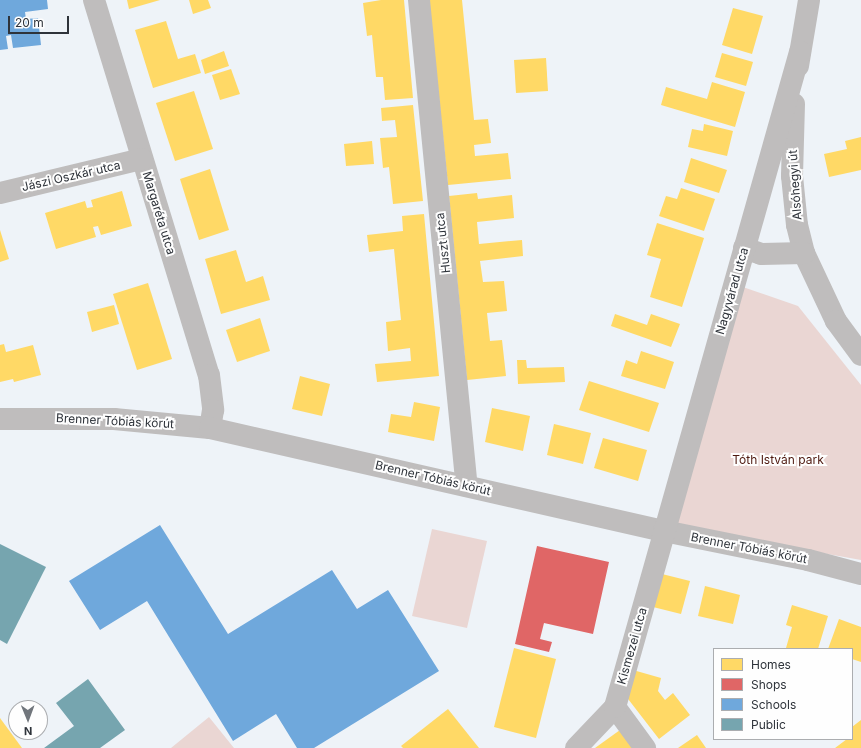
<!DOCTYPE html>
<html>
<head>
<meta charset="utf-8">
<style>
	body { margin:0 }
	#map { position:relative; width:861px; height:748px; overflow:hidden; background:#eef3f8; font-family:Inter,sans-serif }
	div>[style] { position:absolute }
	.green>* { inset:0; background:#ead6d3 }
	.homes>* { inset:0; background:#ffd966 }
	.shops>* { inset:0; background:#e06666 }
	.schools>* { inset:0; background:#6fa8dc }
	.public>* { inset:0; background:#76a5af }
	.minor>* { height:22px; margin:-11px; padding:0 11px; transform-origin:11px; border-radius:11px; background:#bfbdbd }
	span { translate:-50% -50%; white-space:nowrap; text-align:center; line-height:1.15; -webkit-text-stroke:4px #fefefe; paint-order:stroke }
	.street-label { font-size:12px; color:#2e333a }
	.park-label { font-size:12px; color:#4e190f }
	.legend { position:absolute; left:713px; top:648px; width:140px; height:92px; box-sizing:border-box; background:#fefefe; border:1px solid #abadb0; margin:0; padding:5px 7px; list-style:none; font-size:12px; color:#2e333a }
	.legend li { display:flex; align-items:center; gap:8px; height:20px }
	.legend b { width:20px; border:1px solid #abadb0 }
	.north { position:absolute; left:8px; top:700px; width:40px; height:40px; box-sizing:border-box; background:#fefefe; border:1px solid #abadb0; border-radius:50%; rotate:179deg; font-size:11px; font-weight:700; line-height:16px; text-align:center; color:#2e333a }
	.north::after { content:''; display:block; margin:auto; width:14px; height:18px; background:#71767c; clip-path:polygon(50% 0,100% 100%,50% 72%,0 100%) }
	.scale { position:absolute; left:8px; top:16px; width:61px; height:18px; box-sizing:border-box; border:2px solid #2e333a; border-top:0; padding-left:5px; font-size:12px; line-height:14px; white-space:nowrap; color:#2e333a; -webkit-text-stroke:3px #fefefe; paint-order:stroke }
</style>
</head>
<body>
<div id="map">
	<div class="green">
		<i style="clip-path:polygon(737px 285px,798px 306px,861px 385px,861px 560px,676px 527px)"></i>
		<i style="clip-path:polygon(432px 529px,487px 541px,467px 628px,412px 616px)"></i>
		<i style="clip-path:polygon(209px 717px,234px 748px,170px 748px,171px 748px)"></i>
	</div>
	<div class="homes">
		<i style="clip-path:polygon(127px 0,160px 0,129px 9px)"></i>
		<i style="clip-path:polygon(189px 0,208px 0,211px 8px,193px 14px)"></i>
		<i style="clip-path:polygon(381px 0,404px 0,413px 98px,385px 100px,383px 77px,376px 77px,372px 35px,367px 36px,363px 3px)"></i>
		<i style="clip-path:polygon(429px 0,462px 0,474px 120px,488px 119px,491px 143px,474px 145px,475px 156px,508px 153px,511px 179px,448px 185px)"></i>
		<i style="clip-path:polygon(733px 8px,763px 16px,752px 54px,722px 45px)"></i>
		<i style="clip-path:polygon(166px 21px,178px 59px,195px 54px,201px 73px,153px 88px,135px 30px)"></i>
		<i style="clip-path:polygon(224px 51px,229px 66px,205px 74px,201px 60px)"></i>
		<i style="clip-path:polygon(722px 53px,753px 62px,746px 86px,715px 77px)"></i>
		<i style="clip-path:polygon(546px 58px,548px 91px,516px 93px,514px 60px)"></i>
		<i style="clip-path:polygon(231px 69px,240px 94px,220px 100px,212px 75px)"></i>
		<i style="clip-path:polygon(712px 82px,745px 92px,735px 127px,661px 105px,666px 87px,707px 99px)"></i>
		<i style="clip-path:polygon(194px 91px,213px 149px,175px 161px,156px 103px)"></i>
		<i style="clip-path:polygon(413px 105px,423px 201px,393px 204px,389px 167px,383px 168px,380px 138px,397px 137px,395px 120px,382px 121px,381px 108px)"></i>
		<i style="clip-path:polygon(704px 124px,733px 131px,727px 156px,688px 147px,692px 129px,703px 131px)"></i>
		<i style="clip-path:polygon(861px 137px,861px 170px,829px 177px,824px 154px,847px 149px,845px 141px)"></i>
		<i style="clip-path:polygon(372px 141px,374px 164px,346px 166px,344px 144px)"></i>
		<i style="clip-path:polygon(691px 158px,727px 170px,719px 193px,684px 182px)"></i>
		<i style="clip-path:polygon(210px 169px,229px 230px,199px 240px,180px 179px)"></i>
		<i style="clip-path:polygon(681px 188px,715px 199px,704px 231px,659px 216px,666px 196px,677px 199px)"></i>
		<i style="clip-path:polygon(122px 191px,132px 226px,101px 235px,98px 226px,93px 227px,96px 237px,56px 249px,45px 213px,85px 201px,87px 208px,93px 207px,91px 200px)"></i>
		<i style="clip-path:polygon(477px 193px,478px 199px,512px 195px,514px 218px,477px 222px,479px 244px,522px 240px,523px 256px,480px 261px,483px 282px,504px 281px,507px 311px,487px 313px,490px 341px,502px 340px,506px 376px,467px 380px,449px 196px)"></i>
		<i style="clip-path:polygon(424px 214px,439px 376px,377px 382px,375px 364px,411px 361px,410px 348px,388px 351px,386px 322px,401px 320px,394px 249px,369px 252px,367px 235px,403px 231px,402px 216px)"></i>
		<i style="clip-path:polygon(657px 223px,704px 238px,682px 307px,650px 297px,661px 259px,647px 255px)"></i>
		<i style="clip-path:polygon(0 230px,9px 259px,0 262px)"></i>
		<i style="clip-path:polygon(236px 250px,246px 282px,263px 276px,270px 300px,221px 314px,205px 259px)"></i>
		<i style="clip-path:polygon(148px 283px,172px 359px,137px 370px,113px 294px)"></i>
		<i style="clip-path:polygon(114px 305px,119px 324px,92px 332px,87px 312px)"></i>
		<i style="clip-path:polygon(615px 314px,647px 325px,651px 314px,680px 324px,671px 347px,611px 326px)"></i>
		<i style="clip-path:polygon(260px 318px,270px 351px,237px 362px,226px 330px)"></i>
		<i style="clip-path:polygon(4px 344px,6px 352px,33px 345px,41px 375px,14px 382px,13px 379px,0 382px,0 345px)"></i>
		<i style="clip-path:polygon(641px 351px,674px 362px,665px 389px,621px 376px,626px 360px,637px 364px)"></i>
		<i style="clip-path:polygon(517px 360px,526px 360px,527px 368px,564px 367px,565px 382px,518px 384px)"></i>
		<i style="clip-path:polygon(300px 376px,330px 384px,322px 416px,292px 409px)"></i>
		<i style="clip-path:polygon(589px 381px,659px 403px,649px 432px,579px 410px)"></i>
		<i style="clip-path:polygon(414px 402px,440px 407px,434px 441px,388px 432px,391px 414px,411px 417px)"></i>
		<i style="clip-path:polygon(492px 408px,530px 416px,523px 451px,485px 442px)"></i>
		<i style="clip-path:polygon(554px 424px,591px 433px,583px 464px,547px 455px)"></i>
		<i style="clip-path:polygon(603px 438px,647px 450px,638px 481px,594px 468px)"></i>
		<i style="clip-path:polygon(658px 573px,690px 581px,681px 614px,649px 606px)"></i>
		<i style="clip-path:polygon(705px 586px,740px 595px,733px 624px,698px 616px)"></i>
		<i style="clip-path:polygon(792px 605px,828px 616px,818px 649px,786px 648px,792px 627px,786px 625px)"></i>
		<i style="clip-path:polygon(839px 619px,861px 627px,861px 662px,852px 659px,852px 649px,828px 649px)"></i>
		<i style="clip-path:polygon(514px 648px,556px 659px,536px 738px,494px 727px)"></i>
		<i style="clip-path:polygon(633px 670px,661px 678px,658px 691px,665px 700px,673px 693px,690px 715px,659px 739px,625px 695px)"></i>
		<i style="clip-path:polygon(448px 709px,479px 748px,403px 748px,401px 746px)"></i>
		<i style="clip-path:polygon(0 718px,22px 748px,0 748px)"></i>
		<i style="clip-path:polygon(861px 720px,861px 748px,835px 748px,847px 739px,852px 739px,852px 727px)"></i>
		<i style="clip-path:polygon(620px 730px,634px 748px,595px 748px)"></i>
		<i style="clip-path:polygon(697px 735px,706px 748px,678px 748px)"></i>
	</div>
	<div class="shops">
		<i style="clip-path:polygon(537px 546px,609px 562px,593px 634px,544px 623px,540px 639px,552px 642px,549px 652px,515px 644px)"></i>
	</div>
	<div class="schools">
		<i style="clip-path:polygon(0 0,47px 0,48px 9px,25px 12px,26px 19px,38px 18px,41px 45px,13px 48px,11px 35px,6px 36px,8px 49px,0 50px)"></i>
		<i style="clip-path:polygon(160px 525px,228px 634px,332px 570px,357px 609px,388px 590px,439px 671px,314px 748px,297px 748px,276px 714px,233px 741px,147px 601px,100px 630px,69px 581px)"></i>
	</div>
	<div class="public">
		<i style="clip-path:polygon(0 544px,46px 567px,7px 644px,0 640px)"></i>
		<i style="clip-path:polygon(88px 679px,125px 730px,100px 748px,44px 748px,74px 726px,56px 703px)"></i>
	</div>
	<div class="minor">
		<i style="left:94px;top:0;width:392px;rotate:73deg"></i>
		<i style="left:209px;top:375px;width:35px;rotate:83deg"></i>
		<i style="left:213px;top:410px;width:18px;rotate:99deg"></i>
		<i style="left:419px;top:0;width:488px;rotate:84.4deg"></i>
		<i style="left:798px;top:66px;width:67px;rotate:-80.5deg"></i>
		<i style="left:794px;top:104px;width:72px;rotate:91.6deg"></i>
		<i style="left:792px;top:176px;width:49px;rotate:84.2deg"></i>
		<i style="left:797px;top:225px;width:29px;rotate:76deg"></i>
		<i style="left:804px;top:253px;width:75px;rotate:64.8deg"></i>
		<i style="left:836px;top:321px;width:42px;rotate:53.7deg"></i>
		<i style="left:0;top:193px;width:146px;rotate:-13.5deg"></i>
		<i style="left:744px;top:248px;width:18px;rotate:19deg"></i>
		<i style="left:761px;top:254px;width:43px;rotate:-1.3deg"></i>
		<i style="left:0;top:419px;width:114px"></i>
		<i style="left:114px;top:419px;width:96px;rotate:5.4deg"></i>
		<i style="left:210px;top:428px;width:466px;rotate:12.8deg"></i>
		<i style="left:664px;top:531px;width:147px;rotate:11.4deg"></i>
		<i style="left:808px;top:560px;width:55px;rotate:14.8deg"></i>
		<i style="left:615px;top:707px;width:51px;rotate:53.8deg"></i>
		<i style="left:576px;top:748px;width:57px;rotate:-46.4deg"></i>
		<i style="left:615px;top:707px;width:681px;rotate:-74.23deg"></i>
	</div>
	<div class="street-label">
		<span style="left:71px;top:176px;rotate:-13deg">Jászi Oszkár utca</span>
		<span style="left:795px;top:185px;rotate:-94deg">Alsóhegyi út</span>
		<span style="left:159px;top:213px;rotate:73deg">Margaréta utca</span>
		<span style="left:443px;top:243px;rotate:-96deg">Huszt utca</span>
		<span style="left:732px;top:291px;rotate:-74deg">Nagyvárad utca</span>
		<span style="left:115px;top:421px;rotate:3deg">Brenner Tóbiás körút</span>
		<span style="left:433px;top:478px;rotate:13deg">Brenner Tóbiás körút</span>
		<span style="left:749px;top:548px;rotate:11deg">Brenner Tóbiás körút</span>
		<span style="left:632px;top:646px;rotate:-74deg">Kismezei utca</span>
	</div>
	<div class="park-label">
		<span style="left:778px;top:460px">Tóth István park</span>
	</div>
	<ul class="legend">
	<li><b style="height:11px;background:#ffd966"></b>Homes</li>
	<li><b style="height:11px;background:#e06666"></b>Shops</li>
	<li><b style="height:11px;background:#6fa8dc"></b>Schools</li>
	<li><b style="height:11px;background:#76a5af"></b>Public</li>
	</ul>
	<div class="north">N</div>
	<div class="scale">20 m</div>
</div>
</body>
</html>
